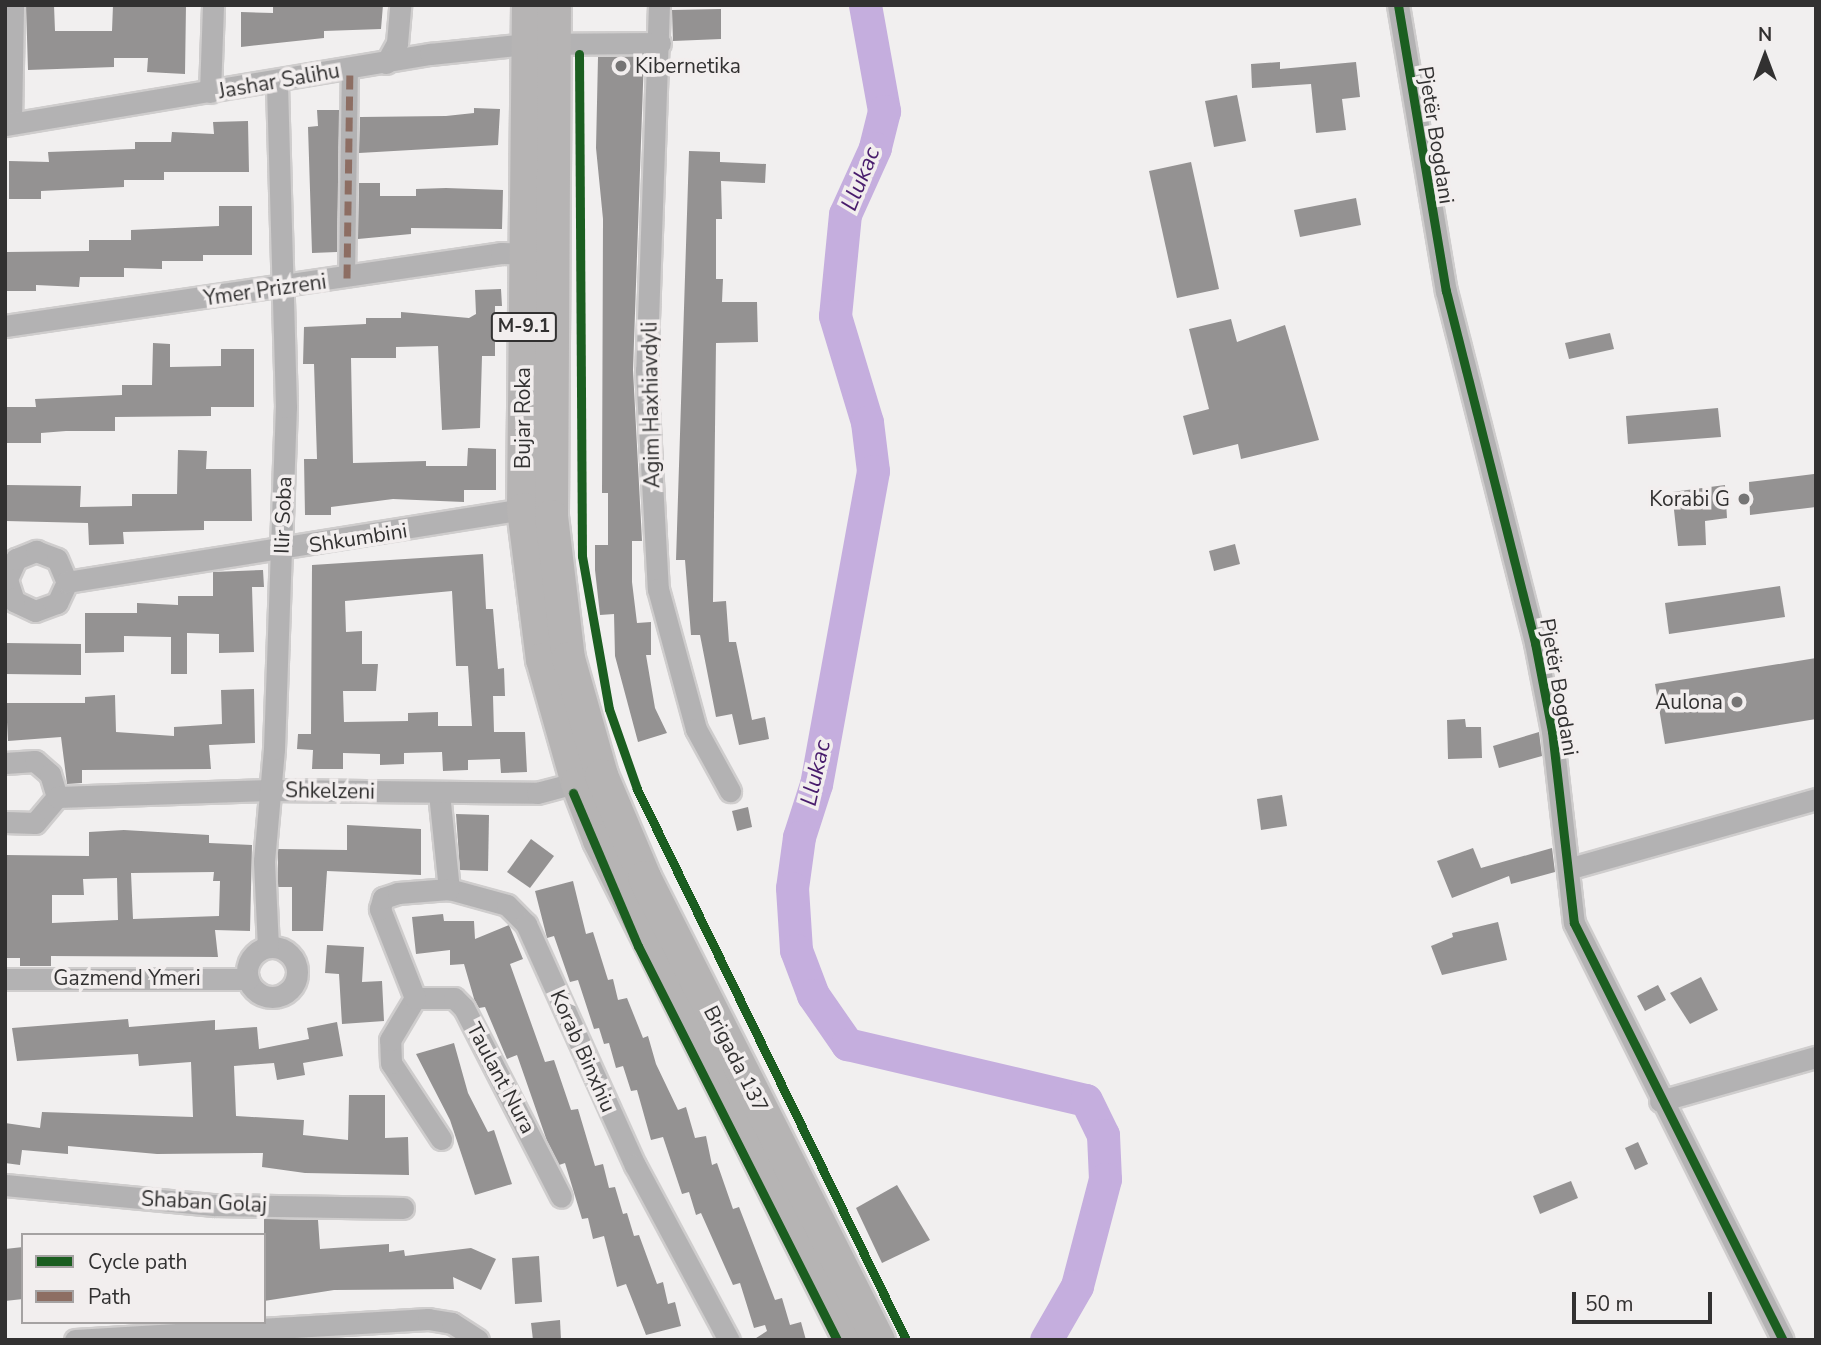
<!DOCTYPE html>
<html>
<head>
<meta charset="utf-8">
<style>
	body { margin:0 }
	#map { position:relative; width:1821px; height:1345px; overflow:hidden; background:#f1efef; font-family:"Nunito Sans",sans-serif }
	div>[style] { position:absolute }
	.river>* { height:33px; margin:-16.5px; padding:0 16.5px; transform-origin:16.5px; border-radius:16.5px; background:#c5aede }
	.building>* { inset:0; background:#949292 }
	.roads { filter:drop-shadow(2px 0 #cfcdcd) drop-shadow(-2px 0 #cfcdcd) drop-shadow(0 2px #cfcdcd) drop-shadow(0 -2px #cfcdcd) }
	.pedestrian>* { height:16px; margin:-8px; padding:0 8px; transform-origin:8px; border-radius:8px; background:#b3b2b3 }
	.minor>* { height:21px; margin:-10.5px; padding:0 10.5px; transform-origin:10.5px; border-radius:10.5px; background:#b3b2b3 }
	.minor>.ring { margin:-10.5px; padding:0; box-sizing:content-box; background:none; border:21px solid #b3b2b3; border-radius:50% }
	.primary>* { height:33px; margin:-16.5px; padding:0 16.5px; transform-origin:16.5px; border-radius:16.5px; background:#b6b4b4 }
	.quiet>* { height:7px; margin-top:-3.5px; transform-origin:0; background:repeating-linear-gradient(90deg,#8d6e63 0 14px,transparent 0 21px) }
	.cycleway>* { height:9px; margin:-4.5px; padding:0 4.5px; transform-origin:4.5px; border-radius:4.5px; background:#1b5e20 }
	.dots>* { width:19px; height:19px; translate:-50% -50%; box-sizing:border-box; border:4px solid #f2eeee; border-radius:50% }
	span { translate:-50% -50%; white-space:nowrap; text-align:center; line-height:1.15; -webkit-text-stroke:7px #f2eeee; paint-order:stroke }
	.shield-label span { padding:2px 5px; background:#f2eeee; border:2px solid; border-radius:5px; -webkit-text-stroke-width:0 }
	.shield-label { font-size:19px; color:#323131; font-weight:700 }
	.poi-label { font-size:21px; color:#323131 }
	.left { translate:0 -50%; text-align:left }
	.right { translate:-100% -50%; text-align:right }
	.street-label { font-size:21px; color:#323131 }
	.water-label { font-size:23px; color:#481c6c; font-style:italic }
	.frame { position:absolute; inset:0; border:7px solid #323131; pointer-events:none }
	.legend { position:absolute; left:21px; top:1233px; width:245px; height:91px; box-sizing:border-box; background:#f2eeee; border:2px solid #a5a2a2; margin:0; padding:9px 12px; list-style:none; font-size:21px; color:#323131 }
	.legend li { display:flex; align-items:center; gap:14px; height:35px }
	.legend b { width:35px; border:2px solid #a5a2a2 }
	.north { position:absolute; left:1730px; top:21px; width:70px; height:70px; -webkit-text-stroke:5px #f2eeee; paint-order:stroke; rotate:0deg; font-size:19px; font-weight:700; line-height:28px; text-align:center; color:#323131 }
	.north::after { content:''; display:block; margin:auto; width:24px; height:32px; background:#323131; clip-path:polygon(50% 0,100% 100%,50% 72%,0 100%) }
	.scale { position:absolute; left:1572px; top:1292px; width:140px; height:32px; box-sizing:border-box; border:4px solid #323131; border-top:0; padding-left:9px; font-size:21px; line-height:24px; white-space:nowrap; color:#323131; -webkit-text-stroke:5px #f2eeee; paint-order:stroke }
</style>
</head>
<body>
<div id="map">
	<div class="river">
		<i style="left:865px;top:5px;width:108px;rotate:79.8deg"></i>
		<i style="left:884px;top:111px;width:38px;rotate:104deg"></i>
		<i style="left:875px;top:148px;width:72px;rotate:114.4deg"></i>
		<i style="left:845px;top:214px;width:102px;rotate:95.6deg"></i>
		<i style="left:835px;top:316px;width:111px;rotate:73.2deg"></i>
		<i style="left:867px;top:422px;width:49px;rotate:83deg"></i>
		<i style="left:873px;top:471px;width:318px;rotate:100.3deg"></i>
		<i style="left:816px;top:784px;width:56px;rotate:107.8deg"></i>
		<i style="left:799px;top:837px;width:51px;rotate:97.8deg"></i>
		<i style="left:792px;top:888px;width:62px;rotate:86.3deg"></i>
		<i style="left:796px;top:950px;width:48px;rotate:69.3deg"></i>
		<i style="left:813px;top:995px;width:60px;rotate:55.2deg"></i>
		<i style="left:847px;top:1044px;width:245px;rotate:13.2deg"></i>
		<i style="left:1086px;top:1100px;width:39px;rotate:64deg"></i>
		<i style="left:1103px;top:1135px;width:44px;rotate:87.4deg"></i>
		<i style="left:1105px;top:1179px;width:111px;rotate:104.7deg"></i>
		<i style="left:1077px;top:1286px;width:62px;rotate:119.9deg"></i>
	</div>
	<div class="building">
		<i style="clip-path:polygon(26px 5px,54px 5px,55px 31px,112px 31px,113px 5px,186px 5px,185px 74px,147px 72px,148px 58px,114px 58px,114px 67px,28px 70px)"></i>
		<i style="clip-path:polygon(383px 5px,381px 29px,324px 31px,324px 38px,241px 47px,241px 12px,273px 13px,273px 6px)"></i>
		<i style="clip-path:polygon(721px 9px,721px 39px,673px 41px,672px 10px)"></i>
		<i style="clip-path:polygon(644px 56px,633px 370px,642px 541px,632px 541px,632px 582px,637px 623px,651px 622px,651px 655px,646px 655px,655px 708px,667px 733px,638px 742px,615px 656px,614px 614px,600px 615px,595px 570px,595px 545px,608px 545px,608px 493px,602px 493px,603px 219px,596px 148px,598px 57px)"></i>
		<i style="clip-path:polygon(1280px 62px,1280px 69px,1356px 62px,1360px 97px,1342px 99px,1346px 130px,1316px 133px,1311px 84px,1252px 88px,1251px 64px)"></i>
		<i style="clip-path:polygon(1237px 95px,1246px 141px,1214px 147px,1205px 101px)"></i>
		<i style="clip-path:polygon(474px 108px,500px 109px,498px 145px,359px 153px,360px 117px,446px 116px,474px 113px)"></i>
		<i style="clip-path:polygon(317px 110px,339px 110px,337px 252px,312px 253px,308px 127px,318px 126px)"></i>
		<i style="clip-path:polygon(248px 121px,249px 172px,164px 172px,164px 180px,124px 180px,124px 187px,41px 191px,41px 199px,9px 199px,9px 161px,49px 162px,48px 152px,135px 149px,135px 142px,171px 142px,172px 132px,214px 134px,213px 122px)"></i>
		<i style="clip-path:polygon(689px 151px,720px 152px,720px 162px,766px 164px,765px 183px,721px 181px,722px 219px,716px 219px,716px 279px,723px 279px,722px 302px,757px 302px,758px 342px,716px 343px,713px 602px,726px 601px,729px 642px,736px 642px,752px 720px,765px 717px,769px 739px,739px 745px,732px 714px,716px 717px,700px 635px,691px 635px,685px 560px,676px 560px)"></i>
		<i style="clip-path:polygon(1191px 162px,1219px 289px,1177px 298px,1149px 171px)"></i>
		<i style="clip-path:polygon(359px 183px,380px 183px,380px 196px,416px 196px,416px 189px,446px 188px,503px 190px,502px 229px,411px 228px,411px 234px,358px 239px)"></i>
		<i style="clip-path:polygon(1356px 198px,1361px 225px,1300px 237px,1294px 210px)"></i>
		<i style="clip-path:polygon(219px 206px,252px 206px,252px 255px,203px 255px,203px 261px,162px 261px,162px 269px,124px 268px,124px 277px,80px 277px,79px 287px,36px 285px,36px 291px,6px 291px,7px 252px,89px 251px,89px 240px,131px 240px,131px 230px,219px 226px)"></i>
		<i style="clip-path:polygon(501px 289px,502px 306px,495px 306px,495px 356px,482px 356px,480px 428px,442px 430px,438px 346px,396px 347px,396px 358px,351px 358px,353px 463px,426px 461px,426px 466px,467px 466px,468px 448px,496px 449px,496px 490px,464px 490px,464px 502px,393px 499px,331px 507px,331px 515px,305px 515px,304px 459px,317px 459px,314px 364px,303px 364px,304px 327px,366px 324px,366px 318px,401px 318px,401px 312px,469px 318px,476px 314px,475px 290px)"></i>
		<i style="clip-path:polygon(1231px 319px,1237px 342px,1285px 325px,1319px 440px,1241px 459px,1238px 444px,1193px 455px,1183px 416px,1209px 409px,1189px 329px)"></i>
		<i style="clip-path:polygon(1610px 333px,1614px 349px,1569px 359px,1565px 343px)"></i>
		<i style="clip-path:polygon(153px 343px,170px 344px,170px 367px,221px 366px,221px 349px,254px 349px,254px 407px,211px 407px,211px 416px,115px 417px,115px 431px,66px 431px,41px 433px,41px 443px,5px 443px,5px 407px,36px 407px,35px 399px,122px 395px,122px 385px,152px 385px)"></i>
		<i style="clip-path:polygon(1718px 408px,1721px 437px,1628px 444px,1626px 416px)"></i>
		<i style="clip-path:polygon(178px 450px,207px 451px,206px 469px,251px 469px,252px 521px,204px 521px,204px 530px,123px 532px,124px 544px,89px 545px,88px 523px,6px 521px,7px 485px,81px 486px,80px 507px,132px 506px,132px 494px,177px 494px)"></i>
		<i style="clip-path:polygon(1814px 474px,1816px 507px,1750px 515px,1749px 482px)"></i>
		<i style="clip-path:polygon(1725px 485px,1727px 518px,1705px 521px,1706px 545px,1678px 546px,1672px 492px)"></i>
		<i style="clip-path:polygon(1235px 544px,1240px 564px,1214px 571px,1209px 551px)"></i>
		<i style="clip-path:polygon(evenodd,483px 554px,486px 609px,493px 609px,498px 669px,504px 668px,505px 696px,493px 696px,494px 732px,525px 732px,527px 772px,501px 773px,500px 759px,468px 760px,468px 770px,443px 771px,442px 752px,404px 753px,404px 764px,380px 765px,380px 754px,343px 753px,343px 769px,312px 769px,313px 750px,297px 749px,298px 734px,311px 734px,312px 565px,483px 554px,452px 591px,456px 666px,468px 666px,472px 726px,438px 726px,438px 712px,408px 713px,408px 721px,344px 722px,343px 691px,376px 691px,378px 664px,362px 664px,362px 631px,346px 632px,345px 601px,452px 591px)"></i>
		<i style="clip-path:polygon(263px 570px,264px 587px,252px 587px,254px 652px,219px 653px,219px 634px,187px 633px,187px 674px,171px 674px,171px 637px,124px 636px,124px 652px,85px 653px,85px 613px,137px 613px,137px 603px,178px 605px,178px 596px,213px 596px,213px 572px)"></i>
		<i style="clip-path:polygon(1780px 586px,1785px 617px,1669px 634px,1665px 603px)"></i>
		<i style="clip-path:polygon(5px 643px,81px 644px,81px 675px,5px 674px)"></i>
		<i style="clip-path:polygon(1816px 658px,1816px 719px,1665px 744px,1655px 684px)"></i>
		<i style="clip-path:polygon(254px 689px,255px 743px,209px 745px,211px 769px,82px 770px,82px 783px,67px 784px,61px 737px,8px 741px,6px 703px,85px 703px,85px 697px,115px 695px,116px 732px,174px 736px,174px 727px,222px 724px,221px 690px)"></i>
		<i style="clip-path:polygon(1465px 719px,1466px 727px,1481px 727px,1482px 758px,1448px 759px,1447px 720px)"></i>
		<i style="clip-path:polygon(1539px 732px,1542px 756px,1499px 768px,1493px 746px)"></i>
		<i style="clip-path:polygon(1282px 795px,1287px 826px,1261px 830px,1257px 799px)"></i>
		<i style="clip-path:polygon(748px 807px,752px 827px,737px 831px,732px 811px)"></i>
		<i style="clip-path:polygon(456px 814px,489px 815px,488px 871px,460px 870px)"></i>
		<i style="clip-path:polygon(347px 825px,421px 829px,421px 875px,327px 871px,323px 931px,292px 931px,292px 887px,278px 887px,278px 849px,347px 850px)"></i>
		<i style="clip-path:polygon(evenodd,124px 830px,209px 835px,209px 843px,252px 845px,250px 931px,215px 930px,218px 957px,51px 956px,51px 966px,20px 966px,20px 958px,5px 958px,5px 855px,89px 856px,89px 832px,124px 830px,214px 872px,213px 881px,220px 881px,219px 916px,133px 919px,131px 873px,214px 872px,124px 830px,117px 878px,118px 920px,52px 923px,52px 895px,84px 895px,83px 879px,117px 878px)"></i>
		<i style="clip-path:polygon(531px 839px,554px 856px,530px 888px,507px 872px)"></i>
		<i style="clip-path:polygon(1473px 848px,1481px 868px,1552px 848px,1555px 872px,1511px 884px,1509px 876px,1452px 898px,1437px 861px)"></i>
		<i style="clip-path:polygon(573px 881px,586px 934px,593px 932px,608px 980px,613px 979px,618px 1000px,627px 998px,643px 1038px,648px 1036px,656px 1064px,678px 1110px,686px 1107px,695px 1138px,706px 1136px,712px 1165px,717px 1163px,733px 1209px,739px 1207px,775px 1300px,782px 1298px,790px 1325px,801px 1322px,806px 1340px,753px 1340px,767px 1331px,765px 1325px,754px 1328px,740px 1283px,733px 1285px,701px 1213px,696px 1215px,689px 1192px,682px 1194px,663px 1137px,651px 1140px,637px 1090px,631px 1091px,623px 1066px,616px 1068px,609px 1043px,604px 1044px,599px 1028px,594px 1029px,578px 980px,570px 982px,554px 936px,547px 938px,535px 891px)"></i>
		<i style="clip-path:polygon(443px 914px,444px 921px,474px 921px,475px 939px,509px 925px,523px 959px,510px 964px,545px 1062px,554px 1060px,571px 1110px,578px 1109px,595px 1166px,603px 1164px,609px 1188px,615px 1187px,623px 1214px,627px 1213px,634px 1236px,639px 1235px,657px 1284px,663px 1282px,668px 1304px,675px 1302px,681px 1326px,646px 1335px,626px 1284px,617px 1287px,604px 1236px,593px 1239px,588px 1218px,582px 1219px,565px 1163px,559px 1165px,547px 1141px,517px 1055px,507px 1059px,485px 1007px,479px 1008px,475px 1002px,464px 964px,450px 965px,450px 950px,416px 954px,412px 917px)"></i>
		<i style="clip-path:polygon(1498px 922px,1507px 960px,1442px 975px,1431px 946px,1453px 937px,1452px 933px)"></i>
		<i style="clip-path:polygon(327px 945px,364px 947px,362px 982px,382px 981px,384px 1021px,342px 1024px,339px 974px,325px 973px)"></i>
		<i style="clip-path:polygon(1701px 977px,1718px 1010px,1690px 1024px,1670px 993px)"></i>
		<i style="clip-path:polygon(1658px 985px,1666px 1000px,1645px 1011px,1637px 996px)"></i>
		<i style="clip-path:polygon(128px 1019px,129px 1027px,215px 1020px,215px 1030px,257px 1027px,259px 1049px,309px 1039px,307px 1028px,337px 1022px,343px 1056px,303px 1063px,305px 1075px,277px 1080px,274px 1063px,234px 1066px,236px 1116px,304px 1120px,303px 1135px,348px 1140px,349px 1095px,385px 1095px,385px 1138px,408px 1137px,409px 1175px,305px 1173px,262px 1167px,263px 1153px,157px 1154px,68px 1146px,68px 1154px,22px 1150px,20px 1165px,5px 1163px,5px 1123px,40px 1128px,42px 1112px,193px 1117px,191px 1062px,139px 1066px,138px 1054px,17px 1061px,12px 1028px)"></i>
		<i style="clip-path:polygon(454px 1043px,468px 1093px,488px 1132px,494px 1130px,512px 1184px,475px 1195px,450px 1120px,416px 1054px)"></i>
		<i style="clip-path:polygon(1638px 1142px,1648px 1164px,1635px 1170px,1625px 1148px)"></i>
		<i style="clip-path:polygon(1571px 1181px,1578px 1198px,1540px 1214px,1533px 1196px)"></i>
		<i style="clip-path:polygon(897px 1185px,930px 1240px,882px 1263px,856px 1208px)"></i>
		<i style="clip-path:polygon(264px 1219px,318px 1220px,320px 1249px,389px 1244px,389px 1252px,404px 1250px,405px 1256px,471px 1248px,496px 1259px,481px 1290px,453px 1277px,454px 1289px,334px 1290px,264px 1301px)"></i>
		<i style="clip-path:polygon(23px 1247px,23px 1299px,5px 1301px,5px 1249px)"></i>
		<i style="clip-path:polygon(539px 1256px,542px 1302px,515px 1304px,512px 1258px)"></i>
		<i style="clip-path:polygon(560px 1320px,561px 1340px,533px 1340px,531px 1323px)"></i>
	</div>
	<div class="roads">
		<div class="pedestrian">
			<i style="left:347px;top:278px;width:210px;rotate:-89.2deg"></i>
		</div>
		<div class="minor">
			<i style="left:659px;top:5px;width:365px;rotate:92deg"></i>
			<i style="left:646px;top:370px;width:219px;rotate:86.9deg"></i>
			<i style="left:658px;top:589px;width:145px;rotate:74.8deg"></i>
			<i style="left:696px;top:729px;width:71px;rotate:61.3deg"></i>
			<i style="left:1398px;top:5px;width:290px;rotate:80.5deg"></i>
			<i style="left:1446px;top:291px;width:363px;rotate:75.8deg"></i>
			<i style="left:1535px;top:643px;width:90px;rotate:79.1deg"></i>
			<i style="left:1552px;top:731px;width:193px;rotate:83.5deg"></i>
			<i style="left:1574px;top:923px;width:466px;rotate:63.4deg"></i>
			<i style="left:386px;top:63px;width:23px;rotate:-61deg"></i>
			<i style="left:397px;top:43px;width:38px;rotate:-85deg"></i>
			<i style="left:210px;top:92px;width:87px;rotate:-88deg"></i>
			<i style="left:11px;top:123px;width:118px;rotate:-89deg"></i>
			<i style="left:5px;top:125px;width:431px;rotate:-9.5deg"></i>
			<i style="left:430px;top:54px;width:98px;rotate:-5.9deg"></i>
			<i style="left:527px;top:44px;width:133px;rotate:-0.4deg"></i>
			<i style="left:5px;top:326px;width:501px;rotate:-8.37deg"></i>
			<i style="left:501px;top:253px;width:24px;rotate:2deg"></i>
			<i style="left:67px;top:582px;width:23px;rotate:115deg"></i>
			<i style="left:57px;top:603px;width:23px;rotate:160deg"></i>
			<i style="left:35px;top:611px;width:23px;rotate:-155deg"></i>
			<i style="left:14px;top:601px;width:23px;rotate:-108deg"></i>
			<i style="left:7px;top:579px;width:22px;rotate:-66deg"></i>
			<i style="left:16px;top:559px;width:22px;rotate:-22deg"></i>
			<i style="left:36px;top:551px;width:22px;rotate:21deg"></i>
			<i style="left:57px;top:559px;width:25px;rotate:67deg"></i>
			<i style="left:67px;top:582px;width:462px;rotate:-9.1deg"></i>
			<i style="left:5px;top:763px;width:30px;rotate:-4deg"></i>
			<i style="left:35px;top:761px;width:20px;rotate:41deg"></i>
			<i style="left:50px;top:774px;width:24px;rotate:73deg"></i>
			<i style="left:57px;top:797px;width:34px;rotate:130deg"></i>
			<i style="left:35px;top:823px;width:30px;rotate:-178deg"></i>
			<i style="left:439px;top:793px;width:97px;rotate:84.1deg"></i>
			<i style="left:449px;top:889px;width:60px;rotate:15.4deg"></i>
			<i style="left:507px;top:905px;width:27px;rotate:45deg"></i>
			<i style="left:526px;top:924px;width:265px;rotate:65.7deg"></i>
			<i style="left:635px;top:1165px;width:199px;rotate:61.8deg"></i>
			<i style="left:57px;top:797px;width:212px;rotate:-1.9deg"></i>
			<i style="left:269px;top:790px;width:268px;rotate:0.6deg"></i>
			<i style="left:537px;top:793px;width:51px;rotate:-14.9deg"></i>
			<i style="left:1571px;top:868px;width:255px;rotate:-15.7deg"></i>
			<i class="ring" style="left:247px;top:947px;width:29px;height:29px"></i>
			<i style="left:268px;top:947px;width:86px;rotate:-92.7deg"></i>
			<i style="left:264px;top:861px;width:112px;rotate:-84.9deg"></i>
			<i style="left:274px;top:749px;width:342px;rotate:-88deg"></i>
			<i style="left:286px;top:407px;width:325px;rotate:-91.6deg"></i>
			<i style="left:5px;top:979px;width:243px"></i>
			<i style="left:415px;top:998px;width:39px"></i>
			<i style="left:454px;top:998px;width:14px;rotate:45deg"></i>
			<i style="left:464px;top:1008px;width:212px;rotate:62.8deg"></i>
			<i style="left:1660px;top:1101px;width:162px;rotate:-15.8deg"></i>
			<i style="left:441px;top:1139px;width:91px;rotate:-123.3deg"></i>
			<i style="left:391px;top:1063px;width:23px;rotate:-92deg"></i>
			<i style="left:390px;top:1040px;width:49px;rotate:-59.2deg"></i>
			<i style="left:415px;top:998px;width:96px;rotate:-111.5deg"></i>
			<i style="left:380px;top:909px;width:11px;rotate:-75deg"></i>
			<i style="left:383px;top:898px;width:16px;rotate:-18deg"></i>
			<i style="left:398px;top:893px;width:51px;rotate:-4.5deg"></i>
			<i style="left:5px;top:1185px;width:210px;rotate:5.5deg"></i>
			<i style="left:214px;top:1205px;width:189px;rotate:0.9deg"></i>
			<i style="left:75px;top:1340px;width:354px;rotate:-3.4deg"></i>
			<i style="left:428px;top:1319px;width:24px;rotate:9deg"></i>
			<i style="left:452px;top:1323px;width:31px;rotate:33deg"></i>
		</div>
		<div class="primary">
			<i style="left:528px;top:5px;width:504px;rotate:90.57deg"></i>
			<i style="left:523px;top:509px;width:151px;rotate:82.8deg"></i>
			<i style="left:542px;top:659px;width:129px;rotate:74.2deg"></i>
			<i style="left:577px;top:783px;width:61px;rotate:68.9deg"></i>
			<i style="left:599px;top:840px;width:559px;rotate:63.34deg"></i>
			<i style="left:554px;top:5px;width:511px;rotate:90.34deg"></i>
			<i style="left:551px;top:516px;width:143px;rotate:83.2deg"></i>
			<i style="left:568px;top:658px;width:122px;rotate:74.2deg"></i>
			<i style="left:601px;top:775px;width:111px;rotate:67.1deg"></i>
			<i style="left:644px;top:877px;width:519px;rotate:63.19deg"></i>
		</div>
	</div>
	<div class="quiet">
		<i style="left:347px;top:278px;width:210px;rotate:-89.2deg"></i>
	</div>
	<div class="cycleway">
		<i style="left:1398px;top:5px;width:290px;rotate:80.5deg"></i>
		<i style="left:1446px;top:291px;width:363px;rotate:75.8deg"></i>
		<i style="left:1535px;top:643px;width:90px;rotate:79.1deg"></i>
		<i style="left:1552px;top:731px;width:193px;rotate:83.5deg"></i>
		<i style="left:1574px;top:923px;width:466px;rotate:63.4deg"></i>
		<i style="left:579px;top:54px;width:502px;rotate:89.66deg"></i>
		<i style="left:582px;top:556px;width:155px;rotate:80deg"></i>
		<i style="left:609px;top:709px;width:85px;rotate:70.7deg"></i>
		<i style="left:637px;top:789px;width:613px;rotate:63.98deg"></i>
		<i style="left:573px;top:793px;width:166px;rotate:67deg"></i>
		<i style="left:638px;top:946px;width:441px;rotate:63.2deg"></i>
	</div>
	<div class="dots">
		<i style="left:621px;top:66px;background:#757474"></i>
		<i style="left:1744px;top:499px;background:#757474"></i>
		<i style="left:1737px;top:702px;background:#757474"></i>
	</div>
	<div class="shield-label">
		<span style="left:524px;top:327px">M-9.1</span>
	</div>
	<div class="poi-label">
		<span class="left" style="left:635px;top:66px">Kibernetika</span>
		<span class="right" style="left:1730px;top:499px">Korabi G</span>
		<span class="right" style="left:1723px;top:702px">Aulona</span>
	</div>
	<div class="street-label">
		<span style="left:279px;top:81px;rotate:-10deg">Jashar Salihu</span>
		<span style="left:1436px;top:135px;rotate:81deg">Pjetër Bogdani</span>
		<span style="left:265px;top:290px;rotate:-8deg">Ymer Prizreni</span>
		<span style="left:651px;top:405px;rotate:-91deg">Agim Haxhiavdyli</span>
		<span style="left:523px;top:418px;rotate:-90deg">Bujar Roka</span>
		<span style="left:283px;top:515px;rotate:-88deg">Ilir Soba</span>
		<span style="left:358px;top:538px;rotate:-9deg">Shkumbini</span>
		<span style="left:1559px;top:687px;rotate:80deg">Pjetër Bogdani</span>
		<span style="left:330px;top:791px;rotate:1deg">Shkelzeni</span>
		<span style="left:127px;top:978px">Gazmend Ymeri</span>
		<span style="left:583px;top:1051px;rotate:66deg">Korab Binxhiu</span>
		<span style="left:736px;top:1059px;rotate:63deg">Brigada 137</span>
		<span style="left:501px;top:1078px;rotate:62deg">Taulant Nura</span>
		<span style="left:204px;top:1202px;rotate:3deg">Shaban Golaj</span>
	</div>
	<div class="water-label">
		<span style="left:861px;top:179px;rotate:-68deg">Llukac</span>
		<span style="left:816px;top:773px;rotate:-77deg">Llukac</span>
	</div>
	<div class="frame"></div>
	<ul class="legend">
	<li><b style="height:9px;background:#1b5e20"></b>Cycle path</li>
	<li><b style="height:9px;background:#8d6e63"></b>Path</li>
	</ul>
	<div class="north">N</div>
	<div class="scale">50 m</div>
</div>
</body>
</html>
